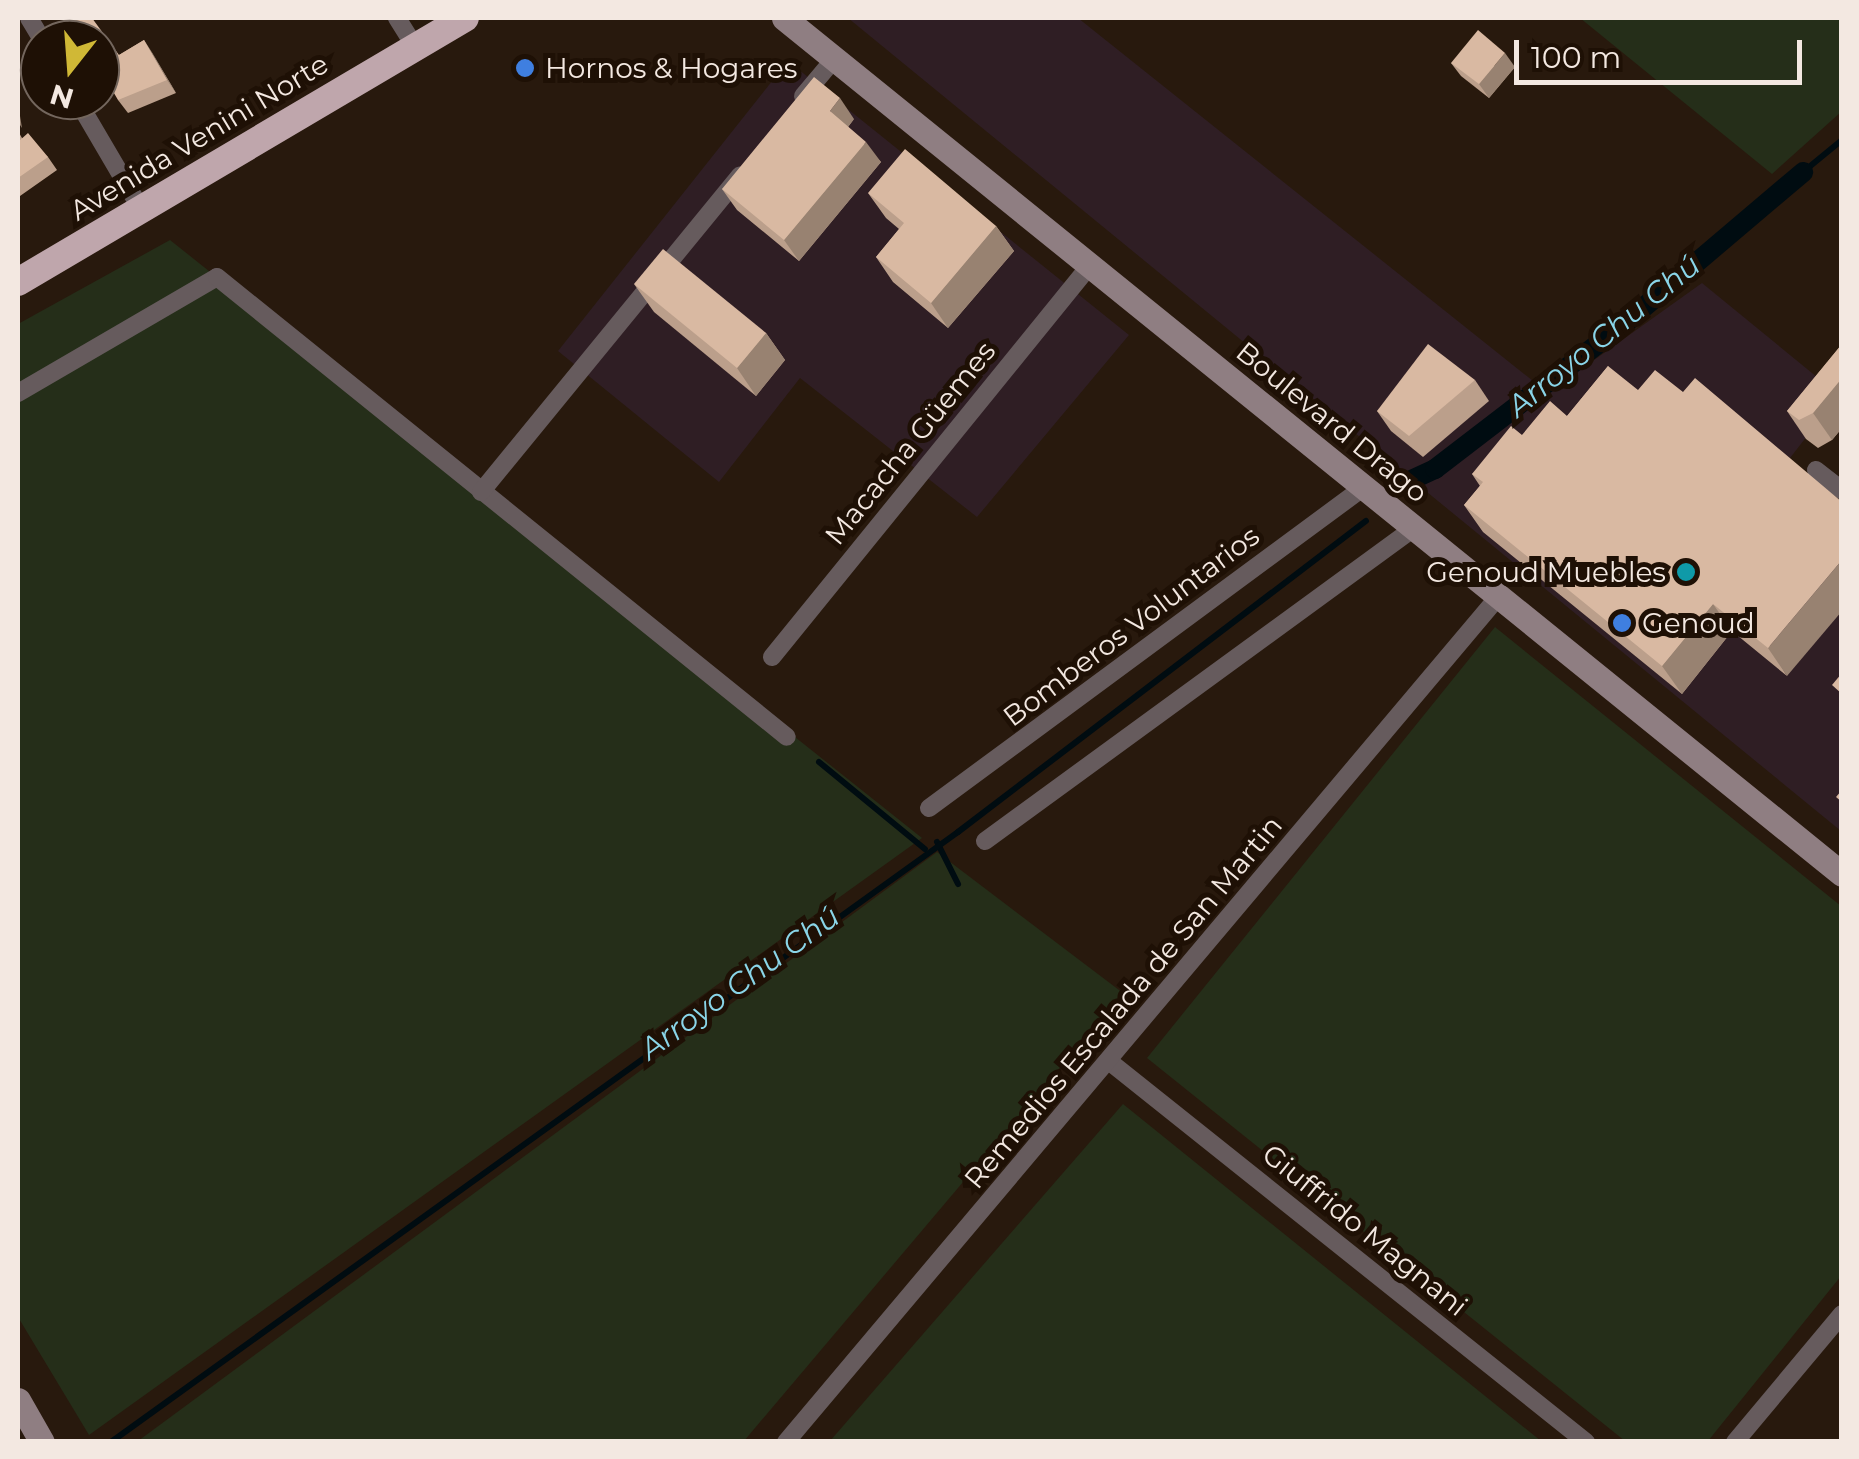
<!DOCTYPE html>
<html>
<head>
<meta charset="utf-8">
<style>
	body { margin:0 }
	#map { position:relative; width:1859px; height:1459px; overflow:hidden; background:#28190d; font-family:Montserrat,sans-serif }
	div>[style] { position:absolute }
	.industrial>* { inset:0; background:#2f1e24 }
	.green>* { inset:0; background:#252e19 }
	.stream>* { height:6px; margin:-3px; padding:0 3px; transform-origin:3px; border-radius:3px; background:#000c11 }
	.canal>* { height:20px; margin:-10px; padding:0 10px; transform-origin:10px; border-radius:10px; background:#000c11 }
	.minor>* { height:18px; margin:-9px; padding:0 9px; transform-origin:9px; border-radius:9px; background:#665b5d }
	.secondary>* { height:25px; margin:-12.5px; padding:0 12.5px; transform-origin:12.5px; border-radius:12.5px; background:#8f7e82 }
	.trunk>* { height:28px; margin:-14px; padding:0 14px; transform-origin:14px; border-radius:14px; background:#bfa6ac }
	.wall>* { inset:0; background:#bb9f8b }
	.shaded-wall>* { inset:0; background:#988271 }
	.building>* { inset:0; background:#d9b9a2 }
	.dots>* { width:28px; height:28px; translate:-50% -50%; box-sizing:border-box; border:5px solid #1e1005; border-radius:50% }
	span { translate:-50% -50%; white-space:nowrap; text-align:center; line-height:1.15; -webkit-text-stroke:10px #1e1005; paint-order:stroke }
	.poi-label { font-size:28px; color:#f3e8e1 }
	.left { translate:0 -50%; text-align:left }
	.right { translate:-100% -50%; text-align:right }
	.street-label { font-size:28px; color:#f3e8e1 }
	.water-label { font-size:30px; color:#8ad5e8; font-style:italic }
	.frame { position:absolute; inset:0; border:20px solid #f3e8e1; pointer-events:none }
	.north { position:absolute; left:20px; top:20px; width:100px; height:100px; box-sizing:border-box; background:#1e1005; border:2px solid #73665d; border-radius:50%; rotate:197deg; font-size:28px; font-weight:700; line-height:40px; text-align:center; color:#f3e8e1 }
	.north::after { content:''; display:block; margin:auto; width:35px; height:45px; background:#d0b836; clip-path:polygon(50% 0,100% 100%,50% 72%,0 100%) }
	.scale { position:absolute; left:1514px; top:40px; width:288px; height:45px; box-sizing:border-box; border:5px solid #f3e8e1; border-top:0; padding-left:12px; font-size:30px; line-height:35px; white-space:nowrap; color:#f3e8e1; -webkit-text-stroke:8px #1e1005; paint-order:stroke }
</style>
</head>
<body>
<div id="map">
	<div class="industrial">
		<i style="clip-path:polygon(848px 18px,1078px 18px,1548px 393px,1702px 283px,1839px 395px,1783px 467px,1841px 515px,1841px 831px)"></i>
		<i style="clip-path:polygon(788px 61px,1129px 335px,977px 517px,800px 378px,719px 482px,558px 351px)"></i>
	</div>
	<div class="green">
		<i style="clip-path:polygon(1580px 18px,1841px 18px,1841px 112px,1772px 174px)"></i>
		<i style="clip-path:polygon(170px 240px,922px 838px,89px 1435px,18px 1317px,18px 324px)"></i>
		<i style="clip-path:polygon(1495px 627px,1841px 906px,1841px 1276px,1708px 1441px,1625px 1441px,1147px 1058px)"></i>
		<i style="clip-path:polygon(937px 852px,1123px 993px,744px 1441px,138px 1441px)"></i>
		<i style="clip-path:polygon(1123px 1104px,1541px 1441px,830px 1441px)"></i>
	</div>
	<div class="stream">
		<i style="left:1803px;top:172px;width:50px;rotate:-39.4deg"></i>
		<i style="left:819px;top:762px;width:137px;rotate:39.4deg"></i>
		<i style="left:937px;top:842px;width:47px;rotate:63.4deg"></i>
		<i style="left:111px;top:1442px;width:1044px;rotate:-35.76deg"></i>
		<i style="left:958px;top:832px;width:513px;rotate:-37.32deg"></i>
	</div>
	<div class="canal">
		<i style="left:1396px;top:487px;width:43px;rotate:-24.8deg"></i>
		<i style="left:1435px;top:469px;width:238px;rotate:-37.5deg"></i>
		<i style="left:1624px;top:324px;width:235px;rotate:-40.3deg"></i>
	</div>
	<div class="minor">
		<i style="left:29px;top:18px;width:26px;rotate:59deg"></i>
		<i style="left:397px;top:18px;width:34px;rotate:58deg"></i>
		<i style="left:803px;top:96px;width:50px;rotate:-49.9deg"></i>
		<i style="left:77px;top:100px;width:126px;rotate:59.6deg"></i>
		<i style="left:18px;top:393px;width:230px;rotate:-30.2deg"></i>
		<i style="left:217px;top:277px;width:732px;rotate:38.9deg"></i>
		<i style="left:1816px;top:470px;width:33px;rotate:38deg"></i>
		<i style="left:481px;top:492px;width:409px;rotate:-50.7deg"></i>
		<i style="left:772px;top:657px;width:506px;rotate:-50.93deg"></i>
		<i style="left:929px;top:808px;width:541px;rotate:-36.42deg"></i>
		<i style="left:985px;top:841px;width:531px;rotate:-36.11deg"></i>
		<i style="left:1110px;top:1062px;width:609px;rotate:38.6deg"></i>
		<i style="left:786px;top:1442px;width:1106px;rotate:-49.88deg"></i>
		<i style="left:1735px;top:1442px;width:167px;rotate:-50.1deg"></i>
	</div>
	<div class="secondary">
		<i style="left:784px;top:18px;width:1361px;rotate:38.98deg"></i>
		<i style="left:18px;top:1400px;width:48px;rotate:60.3deg"></i>
	</div>
	<div class="trunk">
		<i style="left:18px;top:282px;width:519px;rotate:-30.57deg"></i>
	</div>
	<div class="wall">
		<i style="clip-path:polygon(144px 40px,176px 93px,128px 113px,118px 100px,119px 55px)"></i>
		<i style="clip-path:polygon(1451px 63px,1515px 67px,1489px 98px,1461px 76px)"></i>
		<i style="clip-path:polygon(854px 119px,848px 127px,881px 162px,799px 261px,737px 210px,722px 189px)"></i>
		<i style="clip-path:polygon(18px 131px,22px 138px,48px 157px,57px 170px,20px 196px,18px 192px)"></i>
		<i style="clip-path:polygon(868px 193px,996px 226px,1014px 251px,948px 328px,893px 282px,876px 257px,899px 229px,886px 218px)"></i>
		<i style="clip-path:polygon(634px 284px,766px 333px,785px 360px,756px 396px,654px 312px)"></i>
		<i style="clip-path:polygon(1842px 344px,1842px 428px,1832px 440px,1818px 448px,1806px 439px,1787px 411px)"></i>
		<i style="clip-path:polygon(1608px 366px,1787px 676px,1732px 631px,1682px 694px,1483px 532px,1464px 505px,1480px 486px,1472px 474px,1522px 435px,1567px 416px)"></i>
		<i style="clip-path:polygon(1475px 380px,1489px 401px,1423px 457px,1391px 431px,1377px 411px)"></i>
	</div>
	<div class="shaded-wall">
		<i style="clip-path:polygon(144px 40px,153px 54px,176px 93px,167px 80px)"></i>
		<i style="clip-path:polygon(1505px 53px,1515px 67px,1489px 98px,1479px 84px)"></i>
		<i style="clip-path:polygon(840px 98px,854px 119px,844px 132px,830px 111px)"></i>
		<i style="clip-path:polygon(18px 104px,22px 128px,18px 122px)"></i>
		<i style="clip-path:polygon(866px 142px,881px 162px,799px 261px,784px 240px)"></i>
		<i style="clip-path:polygon(996px 226px,1014px 251px,948px 328px,931px 303px)"></i>
		<i style="clip-path:polygon(766px 333px,785px 360px,756px 396px,737px 368px)"></i>
		<i style="clip-path:polygon(1842px 378px,1842px 428px,1832px 440px,1813px 413px)"></i>
		<i style="clip-path:polygon(1842px 560px,1842px 611px,1787px 676px,1768px 648px)"></i>
		<i style="clip-path:polygon(1713px 604px,1732px 631px,1682px 694px,1662px 666px)"></i>
	</div>
	<div class="building">
		<i style="clip-path:polygon(73px 18px,92px 18px,119px 55px,144px 40px,167px 80px,118px 100px,100px 69px,100px 40px,70px 40px,68px 36px,67px 21px)"></i>
		<i style="clip-path:polygon(1478px 30px,1505px 53px,1479px 84px,1451px 63px)"></i>
		<i style="clip-path:polygon(814px 77px,840px 98px,830px 111px,866px 142px,784px 240px,722px 189px)"></i>
		<i style="clip-path:polygon(28px 133px,48px 157px,18px 178px,18px 135px,19px 141px)"></i>
		<i style="clip-path:polygon(905px 149px,996px 226px,931px 303px,876px 257px,904px 223px,868px 193px)"></i>
		<i style="clip-path:polygon(663px 249px,766px 333px,737px 368px,634px 284px)"></i>
		<i style="clip-path:polygon(1428px 344px,1475px 380px,1409px 436px,1377px 411px)"></i>
		<i style="clip-path:polygon(1842px 344px,1842px 378px,1813px 413px,1799px 420px,1787px 411px)"></i>
		<i style="clip-path:polygon(1608px 366px,1638px 390px,1655px 370px,1683px 392px,1695px 378px,1842px 502px,1842px 560px,1768px 648px,1713px 604px,1662px 666px,1464px 505px,1483px 482px,1472px 474px,1511px 426px,1522px 435px,1550px 401px,1567px 416px)"></i>
		<i style="clip-path:polygon(1842px 673px,1842px 694px,1832px 685px)"></i>
		<i style="clip-path:polygon(1842px 790px,1842px 802px,1836px 797px)"></i>
	</div>
	<div class="dots">
		<i style="left:525px;top:68px;background:#3f7fe0"></i>
		<i style="left:1686px;top:572px;background:#0f9aa8"></i>
		<i style="left:1622px;top:623px;background:#3f7fe0"></i>
	</div>
	<div class="poi-label">
		<span class="left" style="left:545px;top:68px">Hornos &amp; Hogares</span>
		<span class="right" style="left:1666px;top:572px">Genoud Muebles</span>
		<span class="left" style="left:1642px;top:623px">Genoud</span>
	</div>
	<div class="street-label">
		<span style="left:199px;top:137px;rotate:-31deg">Avenida Venini Norte</span>
		<span style="left:1332px;top:422px;rotate:39deg">Boulevard Drago</span>
		<span style="left:910px;top:443px;rotate:-51deg">Macacha Güemes</span>
		<span style="left:1131px;top:626px;rotate:-37deg">Bomberos Voluntarios</span>
		<span style="left:1123px;top:1002px;rotate:-50deg">Remedios Escalada de San Martin</span>
		<span style="left:1365px;top:1230px;rotate:39deg">Giuffrido Magnani</span>
	</div>
	<div class="water-label">
		<span style="left:1604px;top:336px;rotate:-39deg">Arroyo Chu Chú</span>
		<span style="left:740px;top:983px;rotate:-36deg">Arroyo Chu Chú</span>
	</div>
	<div class="frame"></div>
	<div class="north">N</div>
	<div class="scale">100 m</div>
</div>
</body>
</html>
